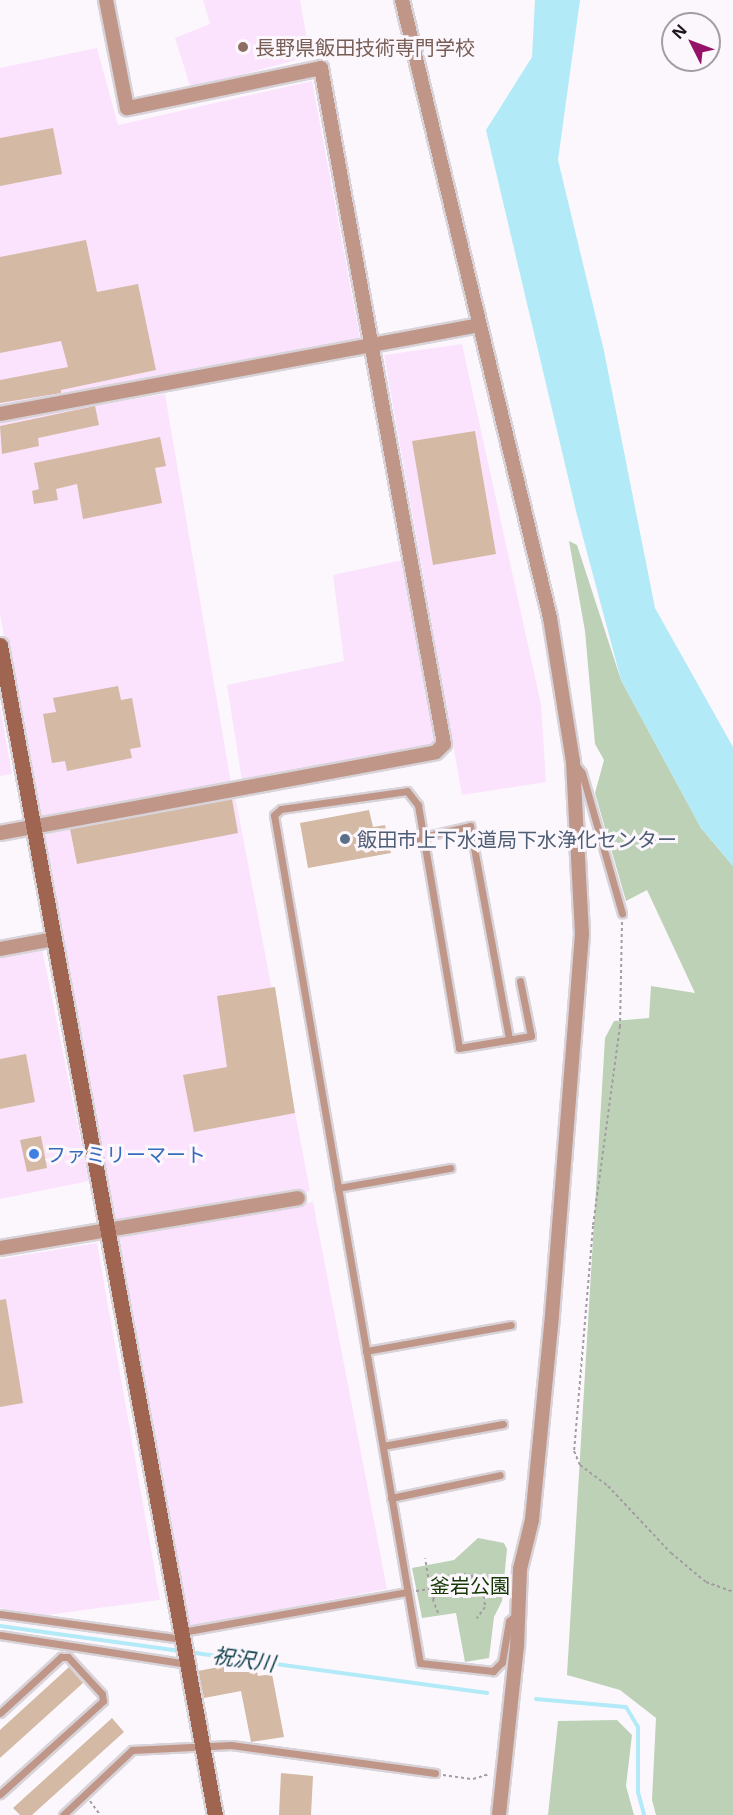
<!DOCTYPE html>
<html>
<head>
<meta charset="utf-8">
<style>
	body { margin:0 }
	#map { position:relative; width:733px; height:1815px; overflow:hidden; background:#fcf7fd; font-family:"Noto Sans","Noto Sans JP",sans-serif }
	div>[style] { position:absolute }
	.built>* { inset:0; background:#fbe3fd }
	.green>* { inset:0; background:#bcd1b6 }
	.water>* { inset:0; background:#b2eaf7 }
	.stream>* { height:4px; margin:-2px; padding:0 2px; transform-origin:2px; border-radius:2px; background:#b2eaf7 }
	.building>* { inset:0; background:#d4b9a4 }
	.path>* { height:2px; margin-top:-1px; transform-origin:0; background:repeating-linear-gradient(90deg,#a39ca3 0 3px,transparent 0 6px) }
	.roads { filter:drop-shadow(2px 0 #d8d3d9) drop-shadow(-2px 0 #d8d3d9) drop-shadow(0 2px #d8d3d9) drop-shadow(0 -2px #d8d3d9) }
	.lane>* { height:7px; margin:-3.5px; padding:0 3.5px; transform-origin:3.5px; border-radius:3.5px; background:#bf9687 }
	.street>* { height:14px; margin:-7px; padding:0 7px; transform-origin:7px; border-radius:7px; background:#bf9687 }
	.secondary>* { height:15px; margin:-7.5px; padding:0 7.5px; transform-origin:7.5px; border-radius:7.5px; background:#9f6551 }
	.dots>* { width:16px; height:16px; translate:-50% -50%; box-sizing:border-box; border:3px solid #fcf7fd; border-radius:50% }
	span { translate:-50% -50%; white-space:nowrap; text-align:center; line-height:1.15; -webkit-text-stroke:6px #fcf7fd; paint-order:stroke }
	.education-label { font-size:20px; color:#785e54 }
	.left { translate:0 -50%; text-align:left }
	.service-label { font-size:20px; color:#4e5e75 }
	.shop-label { font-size:20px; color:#366cbe }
	.park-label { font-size:20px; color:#133803 }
	.water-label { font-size:21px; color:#0c3f49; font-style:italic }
	.north { position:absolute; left:661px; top:12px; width:60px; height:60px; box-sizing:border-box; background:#fcf7fd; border:2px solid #a39ca3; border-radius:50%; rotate:312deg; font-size:16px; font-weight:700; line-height:24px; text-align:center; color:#1d141d }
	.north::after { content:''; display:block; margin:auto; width:21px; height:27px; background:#961168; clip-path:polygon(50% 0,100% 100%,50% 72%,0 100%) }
</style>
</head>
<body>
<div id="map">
	<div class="built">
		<i style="clip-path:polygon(203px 0,300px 0,310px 56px,191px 89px,175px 38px,210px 24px)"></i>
		<i style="clip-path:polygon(97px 48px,118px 125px,312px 81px,360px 338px,0 406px,0 68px)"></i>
		<i style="clip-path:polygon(462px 344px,541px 704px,546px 782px,462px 795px,384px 355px)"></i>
		<i style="clip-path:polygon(165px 394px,231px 783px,37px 820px,0 614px,0 420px)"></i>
		<i style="clip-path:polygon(403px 560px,436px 745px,242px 781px,227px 685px,344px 661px,333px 575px)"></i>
		<i style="clip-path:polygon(0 707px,12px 774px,0 776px)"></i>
		<i style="clip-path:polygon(235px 795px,310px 1191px,112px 1223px,40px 832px)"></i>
		<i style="clip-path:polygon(42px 949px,89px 1181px,0 1199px,0 958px)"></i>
		<i style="clip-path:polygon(313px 1202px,387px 1589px,187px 1627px,116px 1236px)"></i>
		<i style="clip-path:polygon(97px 1243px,160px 1600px,46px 1615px,0 1608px,0 1259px)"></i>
	</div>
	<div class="green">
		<i style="clip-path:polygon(569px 541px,577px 545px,621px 680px,701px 828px,733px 866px,733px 1815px,656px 1815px,652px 1800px,656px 1718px,620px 1690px,567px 1675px,605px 1038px,614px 1021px,649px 1018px,651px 986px,695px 993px,647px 890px,626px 901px,595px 793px,604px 760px,595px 744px,585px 631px)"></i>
		<i style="clip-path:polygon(478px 1538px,504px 1543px,507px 1549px,502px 1601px,494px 1617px,489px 1658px,465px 1662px,456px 1613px,422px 1618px,412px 1568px,454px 1560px)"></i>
		<i style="clip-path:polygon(617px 1720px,632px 1735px,626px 1786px,634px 1815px,548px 1815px,558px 1721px)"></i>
	</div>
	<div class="water">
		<i style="clip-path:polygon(535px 0,580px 0,558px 160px,604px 351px,655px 608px,733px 747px,733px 866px,701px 828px,621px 680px,577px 515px,486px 130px,532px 57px)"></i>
	</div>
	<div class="stream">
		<i style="left:0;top:1626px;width:182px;rotate:7.9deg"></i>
		<i style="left:188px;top:1652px;width:302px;rotate:7.8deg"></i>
		<i style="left:536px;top:1699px;width:90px;rotate:5.1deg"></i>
		<i style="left:626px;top:1707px;width:23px;rotate:59deg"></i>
		<i style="left:638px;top:1727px;width:65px;rotate:90deg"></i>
		<i style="left:638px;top:1792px;width:24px;rotate:75deg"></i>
	</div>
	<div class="building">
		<i style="clip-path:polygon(53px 128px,62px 174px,0 186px,0 138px)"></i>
		<i style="clip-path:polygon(86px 240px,97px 292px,138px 284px,156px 370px,61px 390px,61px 393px,0 403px,0 380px,68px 367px,61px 341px,0 353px,0 257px)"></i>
		<i style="clip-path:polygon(95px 406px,99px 425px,38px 438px,39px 446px,2px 454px,0 426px)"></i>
		<i style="clip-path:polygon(475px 431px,496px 554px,433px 565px,412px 441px)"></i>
		<i style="clip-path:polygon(160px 437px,166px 466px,155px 468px,162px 503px,83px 519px,77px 484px,56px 489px,58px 500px,34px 504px,32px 491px,39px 489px,34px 463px)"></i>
		<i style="clip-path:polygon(118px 686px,121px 700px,132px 698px,141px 747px,130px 749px,132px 758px,67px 771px,65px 761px,52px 763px,43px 714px,56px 712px,53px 698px)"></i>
		<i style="clip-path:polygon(232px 799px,238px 833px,77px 864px,70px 829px)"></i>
		<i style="clip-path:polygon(369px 810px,373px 827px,385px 825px,391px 853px,308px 868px,300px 823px)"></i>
		<i style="clip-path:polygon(275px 987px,295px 1113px,194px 1132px,183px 1075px,227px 1067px,217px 996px)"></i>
		<i style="clip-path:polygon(26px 1054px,35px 1102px,0 1109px,0 1059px)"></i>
		<i style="clip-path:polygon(41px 1136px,47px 1168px,27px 1172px,20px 1140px)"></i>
		<i style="clip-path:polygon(6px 1299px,23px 1403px,0 1407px,0 1300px)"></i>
		<i style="clip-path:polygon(224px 1666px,224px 1672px,257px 1672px,258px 1676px,272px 1674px,284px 1737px,251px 1742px,241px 1691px,204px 1698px,198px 1671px)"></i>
		<i style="clip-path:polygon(69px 1667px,83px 1683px,0 1758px,0 1730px)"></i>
		<i style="clip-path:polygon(112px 1718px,124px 1732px,32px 1815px,20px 1815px,13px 1808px)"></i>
		<i style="clip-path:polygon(281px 1773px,313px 1776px,311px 1815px,279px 1815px)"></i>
	</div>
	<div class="path">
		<i style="left:622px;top:922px;width:104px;rotate:91.1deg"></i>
		<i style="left:620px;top:1026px;width:202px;rotate:97.7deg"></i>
		<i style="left:593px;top:1226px;width:226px;rotate:94.8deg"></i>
		<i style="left:574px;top:1451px;width:15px;rotate:67deg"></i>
		<i style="left:580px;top:1465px;width:35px;rotate:37deg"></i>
		<i style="left:608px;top:1486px;width:92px;rotate:46.8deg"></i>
		<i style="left:671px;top:1553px;width:45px;rotate:39.6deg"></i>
		<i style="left:706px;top:1582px;width:29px;rotate:20deg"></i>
		<i style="left:416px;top:1591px;width:14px;rotate:-8deg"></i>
		<i style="left:430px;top:1589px;width:31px;rotate:-99deg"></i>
		<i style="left:438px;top:1613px;width:14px;rotate:-111deg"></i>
		<i style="left:433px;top:1600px;width:19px;rotate:-72deg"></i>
		<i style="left:439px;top:1582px;width:12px;rotate:-35deg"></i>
		<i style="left:449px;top:1575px;width:14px;rotate:-4deg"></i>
		<i style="left:463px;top:1574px;width:8px;rotate:7deg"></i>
		<i style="left:471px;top:1575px;width:20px;rotate:49deg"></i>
		<i style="left:484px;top:1590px;width:17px;rotate:87deg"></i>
		<i style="left:485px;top:1607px;width:14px;rotate:126deg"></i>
		<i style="left:443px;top:1775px;width:30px;rotate:8deg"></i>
		<i style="left:473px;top:1779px;width:17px;rotate:-17deg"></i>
		<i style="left:90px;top:1801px;width:17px;rotate:54deg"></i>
	</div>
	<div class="roads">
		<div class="lane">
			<i style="left:575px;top:764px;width:11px;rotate:52deg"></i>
			<i style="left:582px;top:773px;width:146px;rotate:74.1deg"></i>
			<i style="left:405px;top:841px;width:67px;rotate:-13deg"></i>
			<i style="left:470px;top:826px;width:217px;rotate:79.6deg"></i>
			<i style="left:338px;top:1188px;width:114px;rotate:-10.1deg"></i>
			<i style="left:366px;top:1351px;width:147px;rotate:-10.2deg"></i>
			<i style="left:383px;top:1446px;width:122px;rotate:-10.4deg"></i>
			<i style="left:391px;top:1498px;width:111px;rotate:-11.9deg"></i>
			<i style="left:518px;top:1613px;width:12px;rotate:138deg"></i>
			<i style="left:509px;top:1621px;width:42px;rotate:99.7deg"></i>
			<i style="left:502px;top:1662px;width:13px;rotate:135deg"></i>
			<i style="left:493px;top:1671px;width:73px;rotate:-173.7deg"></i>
			<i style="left:420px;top:1663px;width:860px;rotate:-99.77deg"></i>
			<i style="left:274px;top:815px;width:9px;rotate:-41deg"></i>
			<i style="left:281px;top:809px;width:127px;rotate:-8.1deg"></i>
			<i style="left:407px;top:791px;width:18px;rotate:52deg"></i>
			<i style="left:418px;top:805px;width:246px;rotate:80.4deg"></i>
			<i style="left:459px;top:1048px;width:73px;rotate:-9.5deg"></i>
			<i style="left:531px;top:1036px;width:56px;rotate:-101.3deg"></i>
			<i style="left:0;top:1614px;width:184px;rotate:7.8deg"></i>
			<i style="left:182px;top:1632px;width:229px;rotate:-10.1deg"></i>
			<i style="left:0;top:1635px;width:190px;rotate:8.8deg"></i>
			<i style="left:0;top:1713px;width:83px;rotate:-42.6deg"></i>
			<i style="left:61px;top:1657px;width:7px"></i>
			<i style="left:68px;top:1657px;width:50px;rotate:47.4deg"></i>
			<i style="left:102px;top:1694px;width:7px;rotate:82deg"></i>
			<i style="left:103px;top:1701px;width:139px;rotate:137.9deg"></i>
			<i style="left:63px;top:1815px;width:95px;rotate:-43.3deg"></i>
			<i style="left:132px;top:1750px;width:99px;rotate:-2.9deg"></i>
			<i style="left:231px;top:1745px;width:206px;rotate:7.8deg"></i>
		</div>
		<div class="street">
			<i style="left:402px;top:0;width:635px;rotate:76.53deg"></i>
			<i style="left:550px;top:618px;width:146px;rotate:80.9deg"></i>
			<i style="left:573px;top:762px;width:172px;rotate:87deg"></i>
			<i style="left:582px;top:934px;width:393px;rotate:94.5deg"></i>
			<i style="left:551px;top:1326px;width:195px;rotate:95.6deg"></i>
			<i style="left:532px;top:1520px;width:50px;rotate:103.8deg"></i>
			<i style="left:520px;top:1569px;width:77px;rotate:92.2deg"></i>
			<i style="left:517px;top:1646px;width:170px;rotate:96.1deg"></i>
			<i style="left:0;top:414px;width:487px;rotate:-10.5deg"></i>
			<i style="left:0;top:833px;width:443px;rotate:-10.5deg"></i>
			<i style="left:436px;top:752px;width:11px;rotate:-45deg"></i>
			<i style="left:444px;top:744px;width:687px;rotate:-100.31deg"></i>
			<i style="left:321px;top:68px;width:198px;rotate:168.3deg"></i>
			<i style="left:127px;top:108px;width:110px;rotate:-101deg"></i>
			<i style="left:0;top:949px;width:55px;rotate:-10.5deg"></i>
			<i style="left:0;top:1248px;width:302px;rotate:-9.5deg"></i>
		</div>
		<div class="secondary">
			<i style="left:0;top:645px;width:1190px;rotate:79.59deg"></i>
		</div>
	</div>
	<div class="dots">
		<i style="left:243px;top:47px;background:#8d6e63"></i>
		<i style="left:345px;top:839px;background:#5c6f8a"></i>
		<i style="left:34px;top:1154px;background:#3f7fe0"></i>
	</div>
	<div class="education-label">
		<span class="left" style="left:255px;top:47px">長野県飯田技術専門学校</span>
	</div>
	<div class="service-label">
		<span class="left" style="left:357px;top:839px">飯田市上下水道局下水浄化センター</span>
	</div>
	<div class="shop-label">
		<span class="left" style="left:46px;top:1154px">ファミリーマート</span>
	</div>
	<div class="park-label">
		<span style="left:470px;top:1585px">釜岩公園</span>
	</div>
	<div class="water-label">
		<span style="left:244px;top:1659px;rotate:8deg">祝沢川</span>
	</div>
	<div class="north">N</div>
</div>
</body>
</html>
